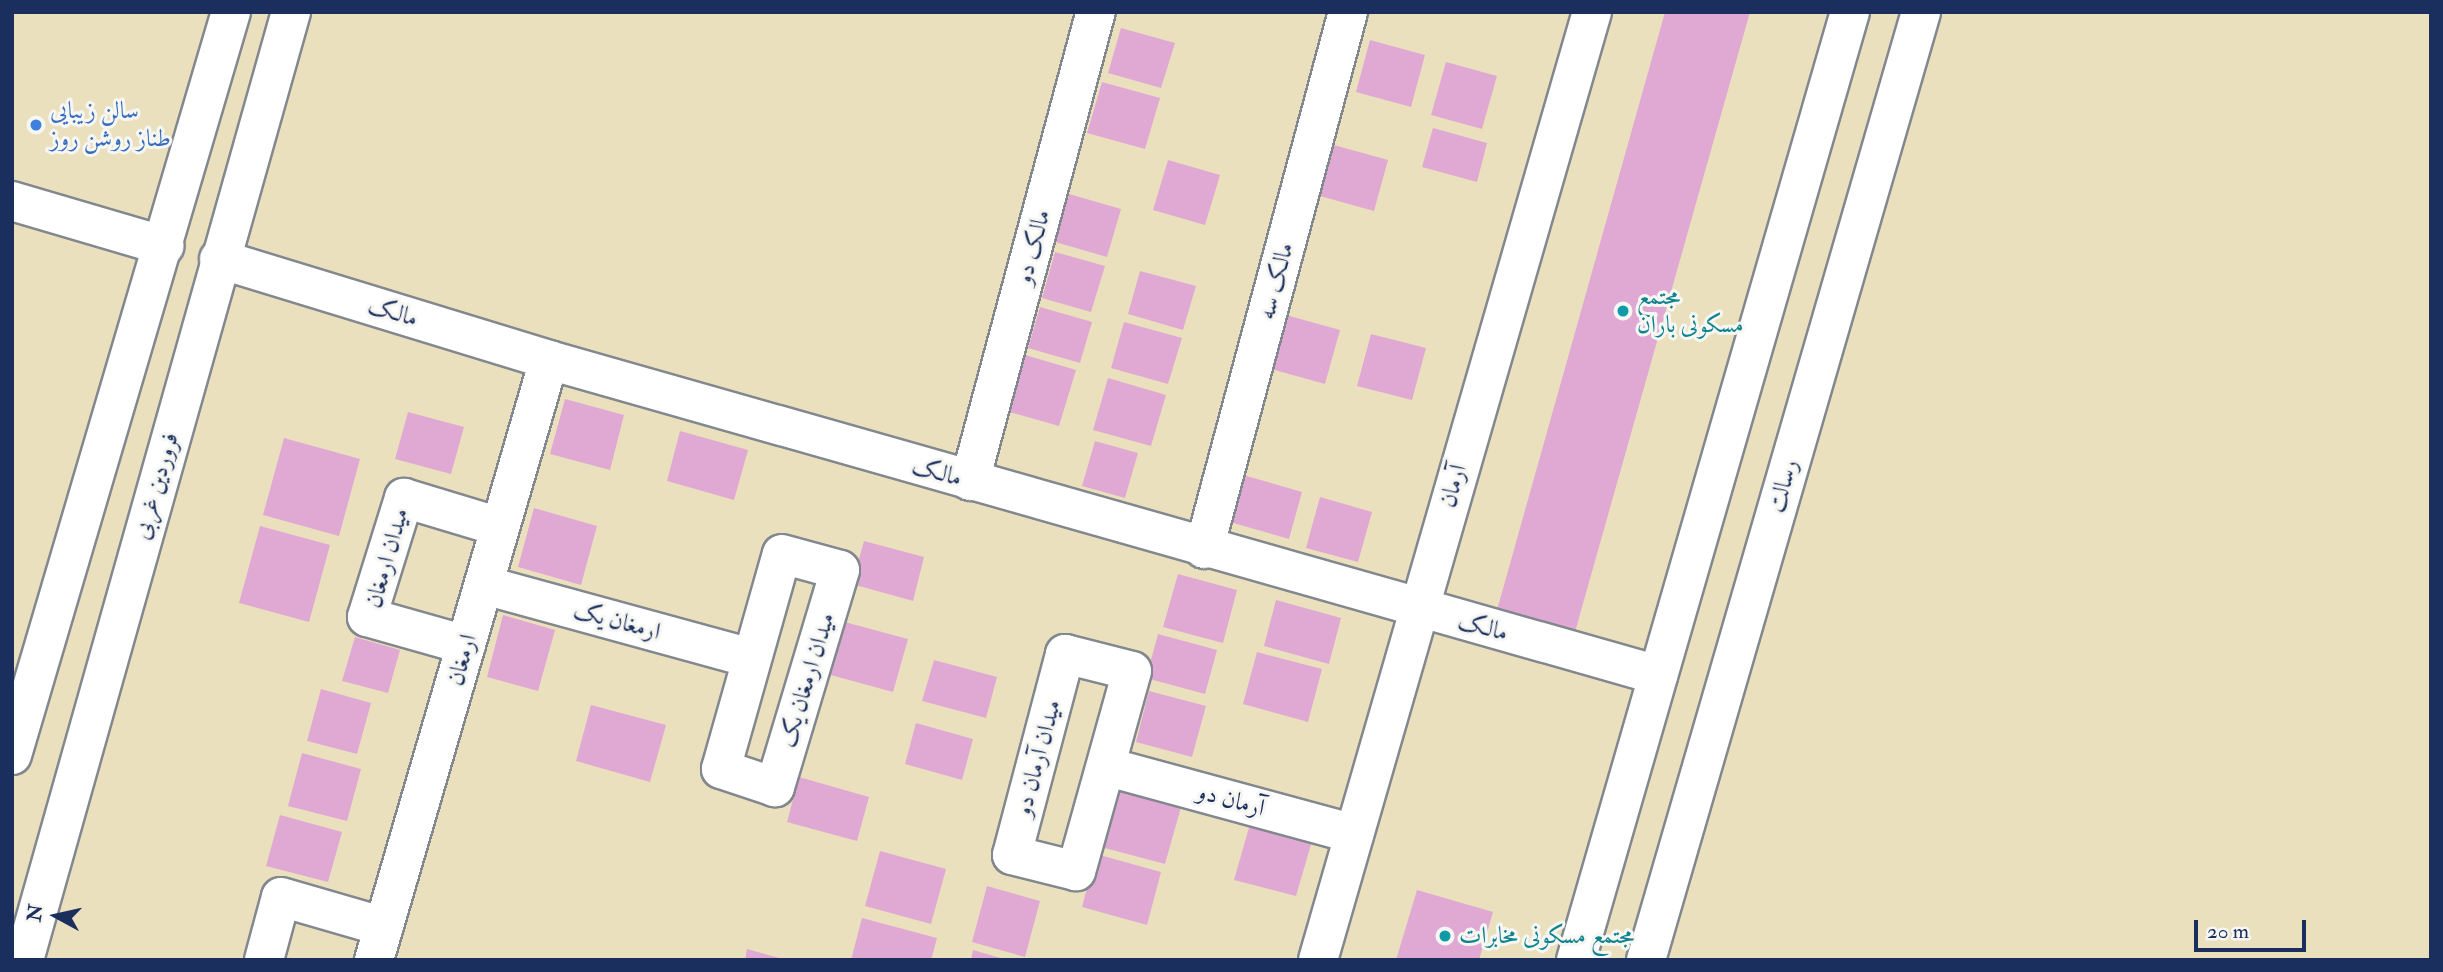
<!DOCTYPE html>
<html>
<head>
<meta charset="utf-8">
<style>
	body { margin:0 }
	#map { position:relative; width:2443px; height:972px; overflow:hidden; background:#ebe0bd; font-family:"IM FELL Double Pica",Amiri,serif }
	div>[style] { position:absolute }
	.building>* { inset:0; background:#e0a9d4 }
	.roads { filter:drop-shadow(2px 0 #83888e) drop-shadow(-2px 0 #83888e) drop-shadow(0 2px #83888e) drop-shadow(0 -2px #83888e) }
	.minor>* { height:38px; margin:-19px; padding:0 19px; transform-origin:19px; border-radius:19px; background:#fff }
	.major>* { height:38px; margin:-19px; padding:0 19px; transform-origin:19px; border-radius:19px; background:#fff }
	.dots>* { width:19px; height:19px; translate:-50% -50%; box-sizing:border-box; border:4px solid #f6f6f2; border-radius:50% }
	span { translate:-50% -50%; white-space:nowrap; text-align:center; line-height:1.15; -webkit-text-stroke:6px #f6f6f2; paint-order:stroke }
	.shop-label { font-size:24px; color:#366cbe }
	.left { translate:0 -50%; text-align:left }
	.street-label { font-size:24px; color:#1b2f5e }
	.culture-label { font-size:24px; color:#0d838f }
	.frame { position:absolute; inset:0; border:14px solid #1b2f5e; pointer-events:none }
	.north { position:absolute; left:21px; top:881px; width:70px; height:70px; -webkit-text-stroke:5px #f6f6f2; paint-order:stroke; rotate:278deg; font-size:19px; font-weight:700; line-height:28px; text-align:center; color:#1b2f5e }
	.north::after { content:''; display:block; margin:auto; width:24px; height:32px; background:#1b2f5e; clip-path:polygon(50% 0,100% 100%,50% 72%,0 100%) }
	.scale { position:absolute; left:2194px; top:920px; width:112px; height:32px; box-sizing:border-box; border:4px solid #1b2f5e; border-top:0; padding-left:9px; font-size:21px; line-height:24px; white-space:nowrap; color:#1b2f5e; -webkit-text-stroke:5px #f6f6f2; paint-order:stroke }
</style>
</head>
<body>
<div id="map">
	<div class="building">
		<i style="clip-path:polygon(1665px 12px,1750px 12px,1575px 632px,1497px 610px)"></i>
		<i style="clip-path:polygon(1121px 28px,1175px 43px,1161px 88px,1108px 73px)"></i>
		<i style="clip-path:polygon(1370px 40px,1425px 55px,1411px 107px,1356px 92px)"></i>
		<i style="clip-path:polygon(1446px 62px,1497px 76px,1482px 129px,1431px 115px)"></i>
		<i style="clip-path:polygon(1102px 82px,1160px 98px,1145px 149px,1087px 133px)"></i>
		<i style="clip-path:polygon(1433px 128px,1487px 143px,1477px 182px,1422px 167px)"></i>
		<i style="clip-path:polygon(1334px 145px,1388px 160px,1374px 211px,1320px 196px)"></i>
		<i style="clip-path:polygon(1168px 160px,1220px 175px,1205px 225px,1153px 210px)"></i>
		<i style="clip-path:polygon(1069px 194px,1121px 209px,1107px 257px,1055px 242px)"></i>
		<i style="clip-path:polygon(1055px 252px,1105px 266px,1091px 312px,1042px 298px)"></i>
		<i style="clip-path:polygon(1140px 271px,1196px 286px,1183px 330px,1128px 314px)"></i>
		<i style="clip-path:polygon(1040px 307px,1092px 322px,1080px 363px,1028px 348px)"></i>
		<i style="clip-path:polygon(1286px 315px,1340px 330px,1325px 384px,1271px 369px)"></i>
		<i style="clip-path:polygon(1124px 322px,1182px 338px,1168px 384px,1111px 368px)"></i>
		<i style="clip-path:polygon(1371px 334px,1426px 348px,1412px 400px,1357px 386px)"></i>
		<i style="clip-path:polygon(1022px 354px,1076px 370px,1059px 426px,1006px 411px)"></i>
		<i style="clip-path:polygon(1108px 378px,1166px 395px,1151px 446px,1093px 430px)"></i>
		<i style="clip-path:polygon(565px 399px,624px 415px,610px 470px,550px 454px)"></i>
		<i style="clip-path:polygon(408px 412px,464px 427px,451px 474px,395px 459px)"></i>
		<i style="clip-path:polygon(680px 431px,748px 450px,734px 500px,667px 481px)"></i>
		<i style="clip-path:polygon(284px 438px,360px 459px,339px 536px,263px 515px)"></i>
		<i style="clip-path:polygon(1095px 441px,1138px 453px,1125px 498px,1082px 486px)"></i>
		<i style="clip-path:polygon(1243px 475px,1302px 492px,1289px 539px,1230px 522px)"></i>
		<i style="clip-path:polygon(1320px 497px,1372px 512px,1358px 562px,1306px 548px)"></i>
		<i style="clip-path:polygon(534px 508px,597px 526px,581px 585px,518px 567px)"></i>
		<i style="clip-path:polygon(260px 526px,330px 545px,309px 622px,239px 603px)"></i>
		<i style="clip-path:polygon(864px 541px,924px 557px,913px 601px,852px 584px)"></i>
		<i style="clip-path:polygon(1178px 574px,1237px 590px,1223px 643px,1163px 627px)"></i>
		<i style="clip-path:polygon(1276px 600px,1341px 618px,1329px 664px,1264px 646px)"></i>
		<i style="clip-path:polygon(503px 615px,555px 630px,538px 691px,487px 677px)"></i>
		<i style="clip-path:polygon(841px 621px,908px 639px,893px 692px,827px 674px)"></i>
		<i style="clip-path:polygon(1158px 634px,1217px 650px,1205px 694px,1146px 678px)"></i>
		<i style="clip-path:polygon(355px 637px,400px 650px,388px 693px,342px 681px)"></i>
		<i style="clip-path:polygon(1257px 652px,1322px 669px,1308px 722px,1243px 704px)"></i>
		<i style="clip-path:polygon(934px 660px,997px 677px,986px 718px,922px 701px)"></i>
		<i style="clip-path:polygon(321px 689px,371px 703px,357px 754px,307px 741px)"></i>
		<i style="clip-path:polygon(1149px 691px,1206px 706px,1192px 757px,1136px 742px)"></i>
		<i style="clip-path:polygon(591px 705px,666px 725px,650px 782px,576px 761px)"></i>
		<i style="clip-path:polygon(916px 723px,973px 739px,962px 780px,905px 764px)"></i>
		<i style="clip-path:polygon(302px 753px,361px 769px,347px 821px,288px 806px)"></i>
		<i style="clip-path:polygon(799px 777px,869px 797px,857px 841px,787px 822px)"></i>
		<i style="clip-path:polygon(1117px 790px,1181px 807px,1165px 864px,1101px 847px)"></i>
		<i style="clip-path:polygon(280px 815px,342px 832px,328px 882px,266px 866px)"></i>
		<i style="clip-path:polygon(1250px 824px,1312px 841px,1296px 896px,1234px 880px)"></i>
		<i style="clip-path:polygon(880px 851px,946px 869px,931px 924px,865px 906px)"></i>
		<i style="clip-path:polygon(1096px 854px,1161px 872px,1147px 925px,1082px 907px)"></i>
		<i style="clip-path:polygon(987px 886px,1040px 901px,1025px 957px,972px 942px)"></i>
		<i style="clip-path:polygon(1417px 890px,1493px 912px,1479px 960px,1396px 960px)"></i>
		<i style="clip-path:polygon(862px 918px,937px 938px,931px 960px,851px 960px)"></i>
		<i style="clip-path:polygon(747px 949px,783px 959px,783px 960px,745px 960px)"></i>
		<i style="clip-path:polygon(973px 950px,1004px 959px,1004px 960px,971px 960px)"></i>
	</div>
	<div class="roads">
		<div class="minor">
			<i style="left:12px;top:201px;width:159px;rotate:16.4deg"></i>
			<i style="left:219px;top:259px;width:345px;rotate:17deg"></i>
			<i style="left:549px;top:360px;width:1153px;rotate:15.86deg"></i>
			<i style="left:970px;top:481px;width:486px;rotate:-75deg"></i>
			<i style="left:1204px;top:549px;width:556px;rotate:-74.99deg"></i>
			<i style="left:782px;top:554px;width:60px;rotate:15.4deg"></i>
			<i style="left:840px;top:570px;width:227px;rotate:106.7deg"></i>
			<i style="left:775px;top:787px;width:57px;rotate:-161.6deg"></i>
			<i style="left:721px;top:769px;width:223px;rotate:-74.2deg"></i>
			<i style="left:484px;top:585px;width:277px;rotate:15.3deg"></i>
			<i style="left:466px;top:645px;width:103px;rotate:-164.2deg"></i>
			<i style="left:367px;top:617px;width:125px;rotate:-72.7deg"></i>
			<i style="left:404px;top:498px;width:100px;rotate:16.8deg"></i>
			<i style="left:1065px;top:654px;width:69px;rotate:14.2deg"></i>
			<i style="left:1132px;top:671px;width:208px;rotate:105.6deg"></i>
			<i style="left:1076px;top:871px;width:66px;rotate:-166deg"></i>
			<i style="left:1012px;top:855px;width:208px;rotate:-75.2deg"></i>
			<i style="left:1108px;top:767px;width:255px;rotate:15.2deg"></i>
			<i style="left:264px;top:960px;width:65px;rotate:-74.9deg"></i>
			<i style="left:281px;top:897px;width:107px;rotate:16.2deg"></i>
			<i style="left:374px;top:960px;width:625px;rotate:-73.74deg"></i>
			<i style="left:1318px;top:960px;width:987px;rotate:-73.88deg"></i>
			<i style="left:1576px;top:960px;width:987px;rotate:-73.88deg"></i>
			<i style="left:1646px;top:960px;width:987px;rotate:-73.82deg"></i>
		</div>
		<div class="major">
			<i style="left:12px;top:755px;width:775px;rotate:-73.58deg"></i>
			<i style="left:24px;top:960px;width:985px;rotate:-74.27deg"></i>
		</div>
	</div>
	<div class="dots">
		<i style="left:36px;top:125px;background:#3f7fe0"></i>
		<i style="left:1623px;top:311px;background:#0f9aa8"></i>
		<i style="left:1445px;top:936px;background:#0f9aa8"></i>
	</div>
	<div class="shop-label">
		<span class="left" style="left:50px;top:125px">سالن زیبایی<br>طناز روشن روز</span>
	</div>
	<div class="street-label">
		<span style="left:1033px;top:247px;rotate:-75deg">مالک دو</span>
		<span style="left:1276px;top:281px;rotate:-75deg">مالک سه</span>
		<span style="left:393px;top:312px;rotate:17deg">مالک</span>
		<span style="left:937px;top:472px;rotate:16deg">مالک</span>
		<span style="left:156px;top:486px;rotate:-74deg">فروردین غربی</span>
		<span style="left:1453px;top:486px;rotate:-74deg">آرمان</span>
		<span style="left:1783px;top:486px;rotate:-74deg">رسالت</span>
		<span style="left:387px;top:558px;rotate:-74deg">میدان ارمغان</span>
		<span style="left:617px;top:621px;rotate:15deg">ارمغان یک</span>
		<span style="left:1483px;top:627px;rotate:15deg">مالک</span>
		<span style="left:462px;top:660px;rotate:-74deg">ارمغان</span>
		<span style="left:807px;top:680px;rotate:-73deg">میدان ارمغان یک</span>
		<span style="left:1038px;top:758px;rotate:-75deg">میدان آرمان دو</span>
		<span style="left:1231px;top:800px;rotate:15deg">آرمان دو</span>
	</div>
	<div class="culture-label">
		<span class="left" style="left:1637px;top:311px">مجتمع<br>مسکونی باران</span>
		<span class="left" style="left:1459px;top:936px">مجتمع مسکونی مخابرات</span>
	</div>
	<div class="frame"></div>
	<div class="north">N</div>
	<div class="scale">20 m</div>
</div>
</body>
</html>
